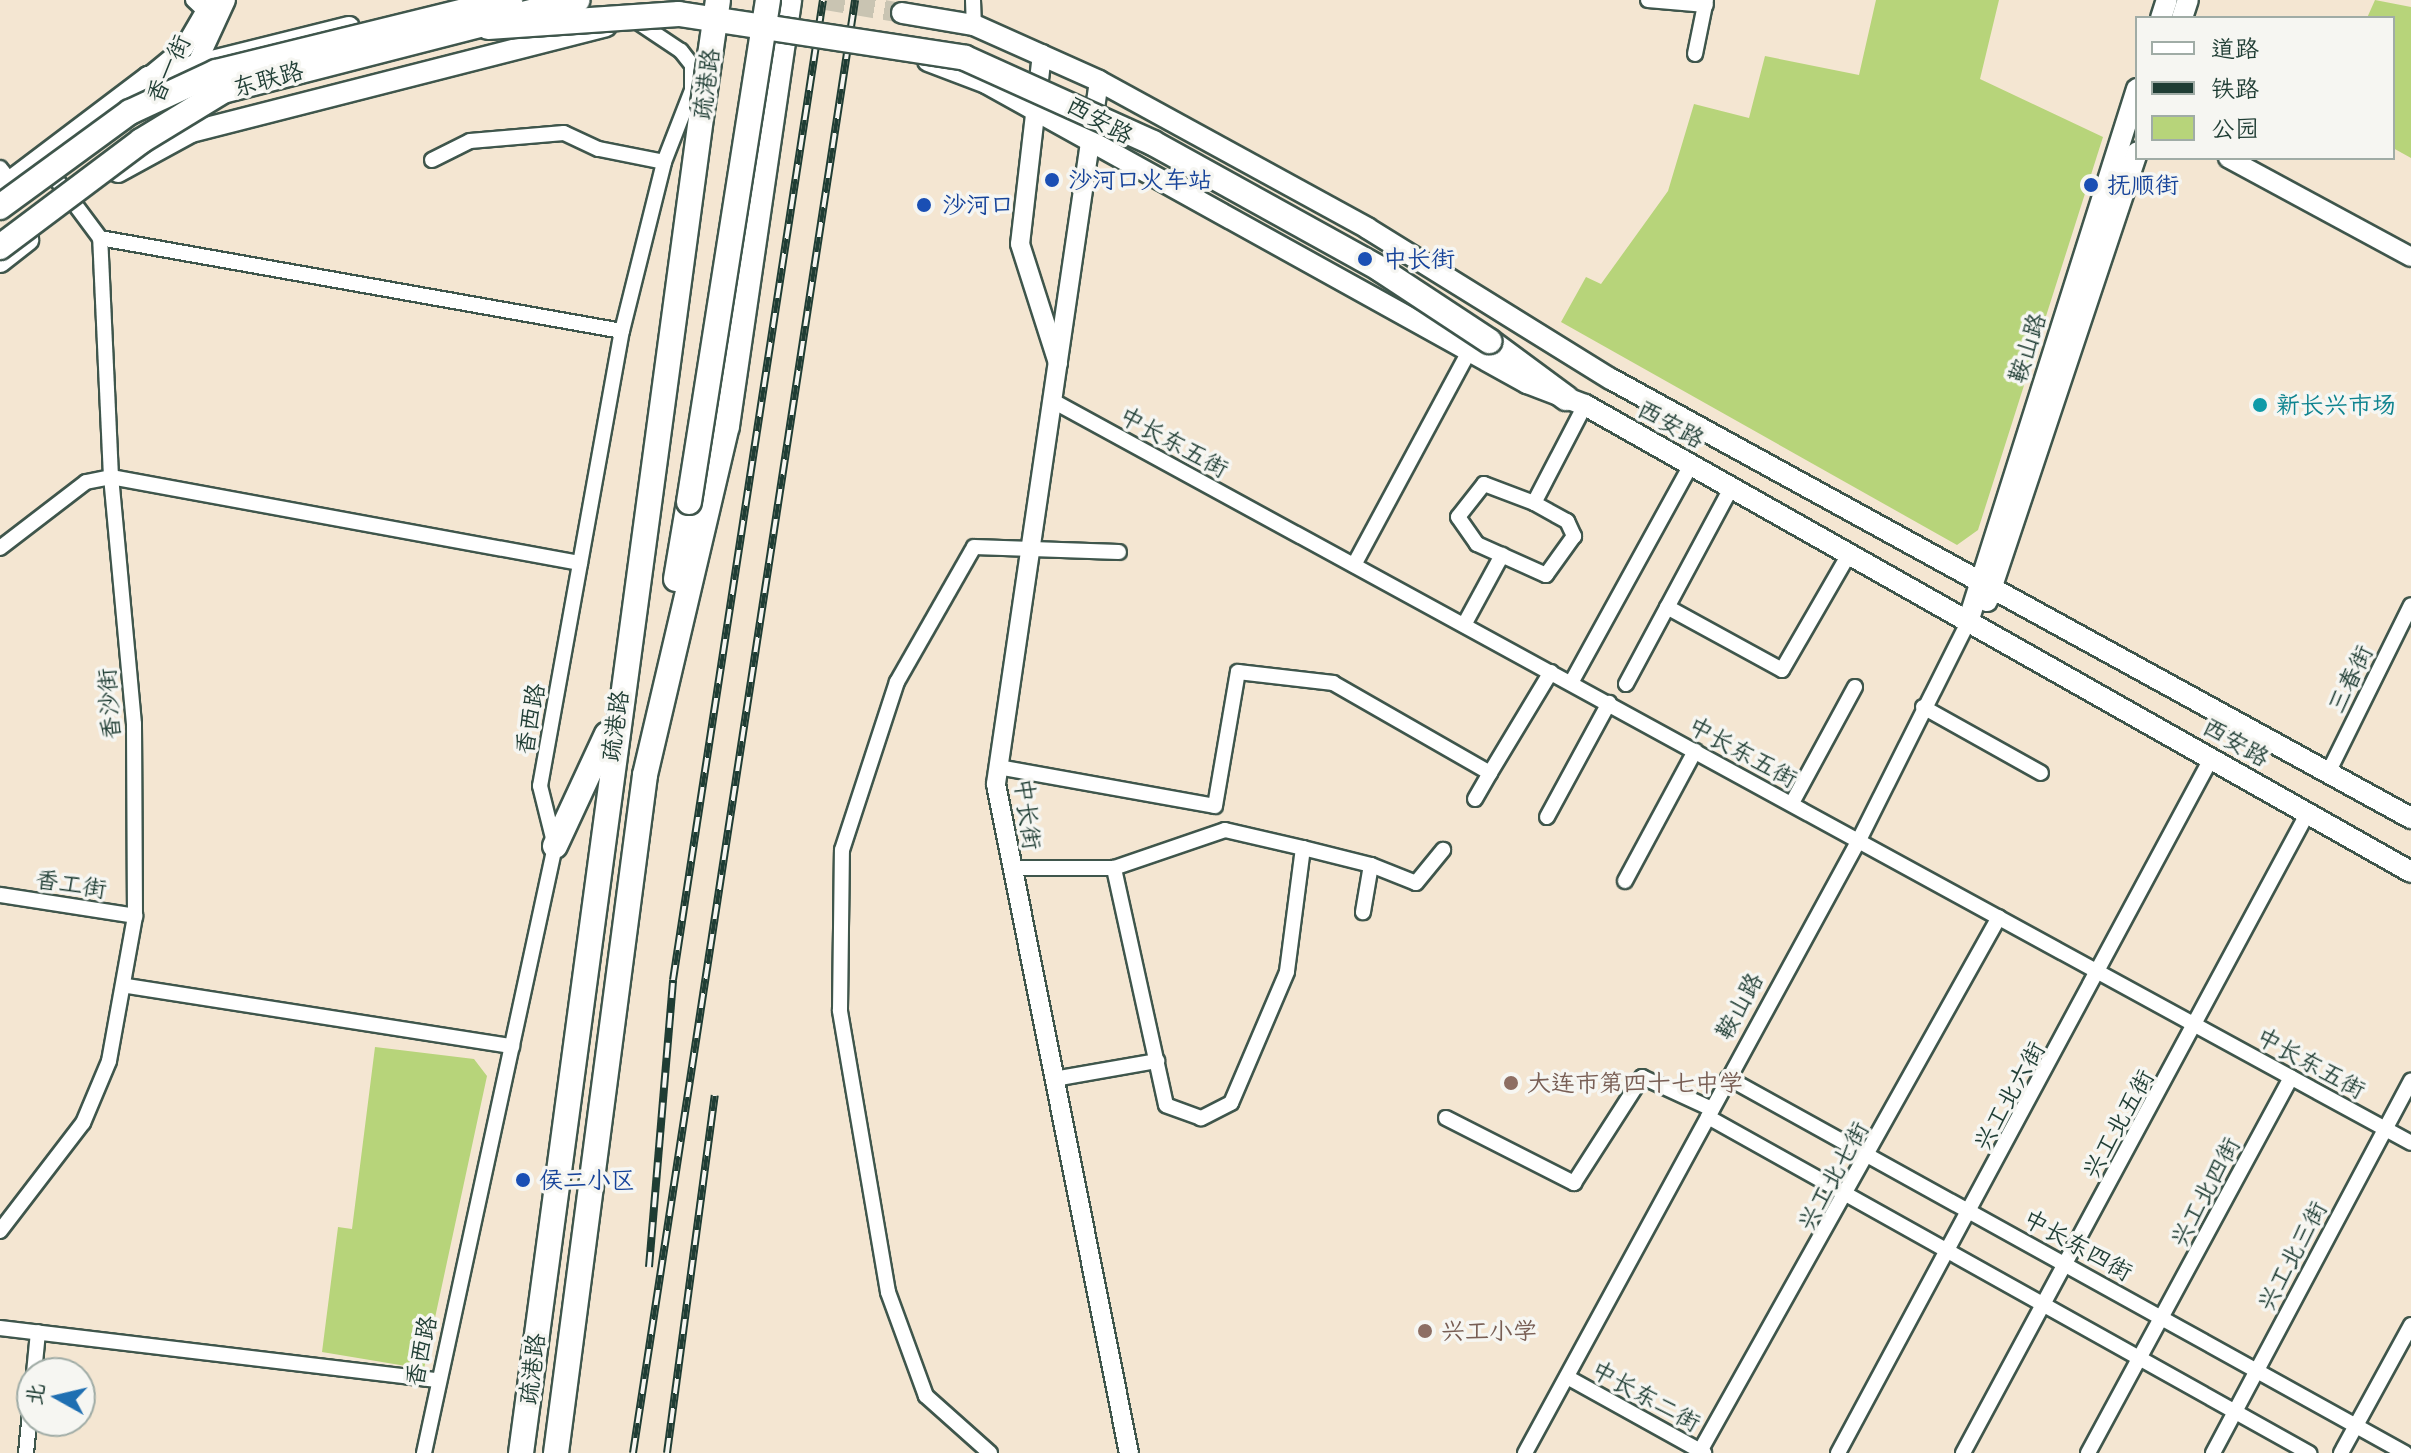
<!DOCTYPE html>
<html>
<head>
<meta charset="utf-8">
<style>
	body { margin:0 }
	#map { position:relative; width:2411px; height:1453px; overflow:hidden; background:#f4e6d2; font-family:"Patrick Hand","LXGW WenKai TC",sans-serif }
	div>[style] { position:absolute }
	.green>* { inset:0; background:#b7d47a }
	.primary-tunnel>* { height:20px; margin-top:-10px; transform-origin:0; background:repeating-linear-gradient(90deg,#c9c4b2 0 20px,transparent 0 30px) }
	.roads { filter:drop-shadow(2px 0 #3f564c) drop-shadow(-2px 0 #3f564c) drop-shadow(0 2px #3f564c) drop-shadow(0 -2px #3f564c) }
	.street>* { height:14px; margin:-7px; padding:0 7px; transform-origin:7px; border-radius:7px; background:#fff }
	.secondary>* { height:18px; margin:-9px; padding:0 9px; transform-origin:9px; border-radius:9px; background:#fff }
	.primary>* { height:20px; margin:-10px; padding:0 10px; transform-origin:10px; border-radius:10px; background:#fff }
	.highway>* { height:24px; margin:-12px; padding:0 12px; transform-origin:12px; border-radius:12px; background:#fff }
	.rail>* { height:8px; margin-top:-4px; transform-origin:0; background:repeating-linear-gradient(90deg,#f6f6f2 0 15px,#1f3d34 0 30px); box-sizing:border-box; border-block:2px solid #1f3d34 }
	.bridges { filter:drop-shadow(2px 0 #3f564c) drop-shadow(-2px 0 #3f564c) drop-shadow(0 2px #3f564c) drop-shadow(0 -2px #3f564c) }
	.highway-bridge>* { height:24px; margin:-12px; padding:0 12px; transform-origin:12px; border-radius:12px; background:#fff }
	.dots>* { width:22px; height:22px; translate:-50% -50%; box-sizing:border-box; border:4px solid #f6f6f2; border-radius:50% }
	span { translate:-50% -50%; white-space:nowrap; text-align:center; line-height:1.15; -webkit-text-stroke:7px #f6f6f2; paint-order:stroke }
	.street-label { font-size:24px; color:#1f3d34 }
	.transit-label { font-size:24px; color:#164399 }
	.left { translate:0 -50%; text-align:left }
	.culture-label { font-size:24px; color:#0d838f }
	.education-label { font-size:24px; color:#785e54 }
	.legend { position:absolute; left:2135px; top:16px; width:260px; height:144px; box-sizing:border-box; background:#f6f6f2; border:2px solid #a0aca6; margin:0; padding:10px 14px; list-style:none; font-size:24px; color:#1f3d34 }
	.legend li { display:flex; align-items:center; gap:16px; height:40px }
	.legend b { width:40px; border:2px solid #a0aca6 }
	.north { position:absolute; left:16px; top:1357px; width:80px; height:80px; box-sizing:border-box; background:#f6f6f2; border:2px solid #a0aca6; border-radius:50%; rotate:278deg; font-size:22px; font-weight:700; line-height:32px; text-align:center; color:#1f3d34 }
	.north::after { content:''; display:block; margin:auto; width:28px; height:36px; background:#1f6fb2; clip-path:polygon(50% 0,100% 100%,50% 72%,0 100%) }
</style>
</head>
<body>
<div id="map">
	<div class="green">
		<i style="clip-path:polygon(1876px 0,1999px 0,1980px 79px,2103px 137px,1978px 530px,1957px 545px,1561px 322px,1586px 277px,1601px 284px,1668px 191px,1694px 104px,1749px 118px,1765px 56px,1859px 75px)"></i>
		<i style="clip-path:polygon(2375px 0,2411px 7px,2411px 158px,2393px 148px,2393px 18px,2367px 18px)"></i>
		<i style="clip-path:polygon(375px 1047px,474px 1059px,487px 1076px,424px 1369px,322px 1352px,338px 1227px,352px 1229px)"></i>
	</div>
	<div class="primary-tunnel">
		<i style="left:825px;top:0;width:78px;rotate:9.6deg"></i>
	</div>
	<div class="roads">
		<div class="street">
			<i style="left:193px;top:0;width:18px;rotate:43deg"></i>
			<i style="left:973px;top:0;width:25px;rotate:88deg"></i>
			<i style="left:1648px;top:0;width:58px;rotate:4.9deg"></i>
			<i style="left:1695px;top:54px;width:55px;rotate:-78.5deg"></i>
			<i style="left:432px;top:160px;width:42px;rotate:-26.6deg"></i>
			<i style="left:470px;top:141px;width:94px;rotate:-4.9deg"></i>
			<i style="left:564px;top:133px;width:38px;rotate:25deg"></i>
			<i style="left:599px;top:149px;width:66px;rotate:11.3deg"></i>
			<i style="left:0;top:168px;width:16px;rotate:52deg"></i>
			<i style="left:100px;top:238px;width:530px;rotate:10.1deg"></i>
			<i style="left:1053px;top:401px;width:1547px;rotate:28.65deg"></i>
			<i style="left:1534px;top:503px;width:38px;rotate:29deg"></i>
			<i style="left:1567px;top:521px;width:17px;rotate:65deg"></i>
			<i style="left:1574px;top:536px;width:48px;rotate:125.7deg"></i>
			<i style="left:1546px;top:575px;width:76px;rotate:-155.8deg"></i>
			<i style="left:1477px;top:544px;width:33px;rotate:-125deg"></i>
			<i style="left:1458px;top:517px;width:42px;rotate:-51.8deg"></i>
			<i style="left:1484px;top:484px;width:53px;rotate:20.8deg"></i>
			<i style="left:1534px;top:503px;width:110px;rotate:-62.5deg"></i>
			<i style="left:0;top:548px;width:108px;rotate:-37.5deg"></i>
			<i style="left:86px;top:482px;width:25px;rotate:-11deg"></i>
			<i style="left:111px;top:477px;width:477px;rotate:10.4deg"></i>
			<i style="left:1354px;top:565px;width:243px;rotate:-61.7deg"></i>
			<i style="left:1667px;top:607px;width:131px;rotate:28.7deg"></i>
			<i style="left:1782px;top:670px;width:134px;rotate:-60deg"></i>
			<i style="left:1464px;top:625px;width:80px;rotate:-61.5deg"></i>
			<i style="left:1571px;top:683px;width:249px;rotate:-61.2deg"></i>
			<i style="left:1626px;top:684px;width:222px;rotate:-61.8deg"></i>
			<i style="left:1923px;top:707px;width:135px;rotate:29.2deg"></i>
			<i style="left:998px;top:767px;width:220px;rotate:10.2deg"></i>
			<i style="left:1215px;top:806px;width:136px;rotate:-80.3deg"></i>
			<i style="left:1238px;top:672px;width:96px;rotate:6.6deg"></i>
			<i style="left:1333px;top:683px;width:181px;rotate:29.8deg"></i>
			<i style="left:1490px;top:773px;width:118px;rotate:-58.9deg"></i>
			<i style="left:2328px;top:773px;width:187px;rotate:-63.7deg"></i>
			<i style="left:1475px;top:799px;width:30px;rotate:-60deg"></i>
			<i style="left:1792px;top:803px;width:132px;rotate:-61.5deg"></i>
			<i style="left:1547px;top:817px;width:130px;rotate:-61.5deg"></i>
			<i style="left:1303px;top:848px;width:125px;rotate:97.4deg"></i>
			<i style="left:1287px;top:972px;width:142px;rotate:113.1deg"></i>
			<i style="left:1231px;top:1103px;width:34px;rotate:153deg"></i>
			<i style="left:1201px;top:1118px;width:37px;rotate:-160deg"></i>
			<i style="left:1166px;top:1105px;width:243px;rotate:-102.4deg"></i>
			<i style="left:1114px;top:868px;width:117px;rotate:-18.9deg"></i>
			<i style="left:1225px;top:830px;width:80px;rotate:13deg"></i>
			<i style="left:1303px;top:848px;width:70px;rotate:14deg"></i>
			<i style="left:1371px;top:865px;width:48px;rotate:99.7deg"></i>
			<i style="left:1371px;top:865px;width:48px;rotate:21.8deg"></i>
			<i style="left:1416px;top:883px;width:43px;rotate:-50.7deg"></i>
			<i style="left:1011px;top:868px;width:103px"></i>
			<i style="left:1625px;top:881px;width:148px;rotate:-61.7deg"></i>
			<i style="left:0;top:895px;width:137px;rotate:8.8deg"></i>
			<i style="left:127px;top:986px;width:390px;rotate:8.9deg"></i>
			<i style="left:1728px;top:1078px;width:774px;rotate:28.98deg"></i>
			<i style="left:1054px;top:1079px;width:105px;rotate:-9.9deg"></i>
			<i style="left:1708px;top:1117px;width:689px;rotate:29.21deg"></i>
			<i style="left:1446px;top:1118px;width:144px;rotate:26.9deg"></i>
			<i style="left:1574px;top:1183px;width:126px;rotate:-57.3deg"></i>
			<i style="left:1642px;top:1077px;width:77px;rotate:24.6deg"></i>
			<i style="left:0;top:1231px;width:136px;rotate:-52.5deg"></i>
			<i style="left:83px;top:1123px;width:67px;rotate:-67.2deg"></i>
			<i style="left:109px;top:1061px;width:147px;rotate:-79.8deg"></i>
			<i style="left:135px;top:916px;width:192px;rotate:-90.3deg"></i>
			<i style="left:134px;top:724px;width:248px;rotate:-95.3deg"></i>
			<i style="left:111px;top:477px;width:239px;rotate:-92.6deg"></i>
			<i style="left:100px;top:238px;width:89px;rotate:-126.7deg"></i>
			<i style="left:0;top:1328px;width:440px;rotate:6.8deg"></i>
			<i style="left:34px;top:1373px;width:41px;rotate:-84.4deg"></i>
			<i style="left:1567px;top:1377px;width:157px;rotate:29deg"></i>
			<i style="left:26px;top:1453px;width:60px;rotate:-84.3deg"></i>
			<i style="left:424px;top:1453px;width:621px;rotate:-77.82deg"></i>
			<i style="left:555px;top:846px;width:62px;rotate:-104deg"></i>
			<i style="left:540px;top:786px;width:462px;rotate:-79.8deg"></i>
			<i style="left:622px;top:331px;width:174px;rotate:-76deg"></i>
			<i style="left:664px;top:162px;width:77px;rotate:-68.7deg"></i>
			<i style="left:692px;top:90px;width:25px;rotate:-90deg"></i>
			<i style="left:692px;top:65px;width:18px;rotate:-128deg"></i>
			<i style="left:681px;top:51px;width:54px;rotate:-146.3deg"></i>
			<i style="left:990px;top:1453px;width:86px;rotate:-138.3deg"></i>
			<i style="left:926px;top:1396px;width:111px;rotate:-110.1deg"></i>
			<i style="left:888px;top:1292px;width:286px;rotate:-99.7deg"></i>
			<i style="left:840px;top:1010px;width:160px;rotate:-89.3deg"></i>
			<i style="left:842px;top:850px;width:177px;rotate:-71.9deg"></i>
			<i style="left:897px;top:682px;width:155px;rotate:-60.3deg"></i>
			<i style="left:974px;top:547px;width:145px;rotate:2deg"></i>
			<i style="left:1525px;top:1453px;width:698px;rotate:-61.42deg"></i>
			<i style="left:1859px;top:840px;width:244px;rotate:-63.4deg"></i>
			<i style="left:1699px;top:1453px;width:614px;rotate:-60.76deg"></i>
			<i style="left:1838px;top:1453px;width:790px;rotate:-61.75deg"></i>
			<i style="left:1963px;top:1453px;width:726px;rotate:-61.7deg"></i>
			<i style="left:2088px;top:1453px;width:427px;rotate:-61.6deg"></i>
			<i style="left:2213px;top:1453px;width:422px;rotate:-62deg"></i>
			<i style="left:2341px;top:1453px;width:146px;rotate:-61.3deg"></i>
		</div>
		<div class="secondary">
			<i style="left:1042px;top:54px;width:191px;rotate:96.6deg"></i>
			<i style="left:1020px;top:244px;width:125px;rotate:72.3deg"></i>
			<i style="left:192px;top:74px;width:81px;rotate:-65.3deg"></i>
			<i style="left:149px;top:77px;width:45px;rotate:-39.6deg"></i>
			<i style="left:184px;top:48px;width:56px;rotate:-59.7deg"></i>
			<i style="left:1099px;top:81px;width:711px;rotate:98.34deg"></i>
			<i style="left:996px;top:784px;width:682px;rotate:78.76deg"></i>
			<i style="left:2228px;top:158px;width:208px;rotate:28.4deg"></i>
		</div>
		<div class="primary">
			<i style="left:902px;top:13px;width:73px;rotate:9.5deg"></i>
			<i style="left:974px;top:25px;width:137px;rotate:24.1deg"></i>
			<i style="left:1099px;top:81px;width:306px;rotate:28.7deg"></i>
			<i style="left:1367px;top:228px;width:287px;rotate:31.8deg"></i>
			<i style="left:1611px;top:379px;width:913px;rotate:28.76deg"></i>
			<i style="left:2161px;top:18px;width:19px;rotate:-72deg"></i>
			<i style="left:2182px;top:18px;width:19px;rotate:-72deg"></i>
			<i style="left:928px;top:61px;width:62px;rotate:20.8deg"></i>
			<i style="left:986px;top:83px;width:619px;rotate:29.01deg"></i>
			<i style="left:1527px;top:383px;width:62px;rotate:20.8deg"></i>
			<i style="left:1585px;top:405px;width:949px;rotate:29.48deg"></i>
			<i style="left:118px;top:172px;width:83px;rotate:-28.7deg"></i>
			<i style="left:191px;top:132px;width:428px;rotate:-14.3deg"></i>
			<i style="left:0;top:189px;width:186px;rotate:-37.1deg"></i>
			<i style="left:148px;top:77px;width:207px;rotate:-14deg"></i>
			<i style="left:0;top:262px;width:36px;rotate:-38deg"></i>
			<i style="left:1987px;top:601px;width:473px;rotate:-71.5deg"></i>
			<i style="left:1968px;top:622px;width:559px;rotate:-72.41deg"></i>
		</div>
		<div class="highway">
			<i style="left:1489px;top:341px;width:96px;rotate:36.5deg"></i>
			<i style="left:676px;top:579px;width:78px;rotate:-80.4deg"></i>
			<i style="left:555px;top:846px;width:123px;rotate:-65.1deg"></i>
			<i style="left:521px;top:1453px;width:1361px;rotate:-82.32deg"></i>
			<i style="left:556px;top:1453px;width:684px;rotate:-82.52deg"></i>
			<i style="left:645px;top:775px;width:359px;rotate:-76.8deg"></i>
			<i style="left:727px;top:426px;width:430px;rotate:-81.7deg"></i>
		</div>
	</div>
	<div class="rail">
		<i style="left:649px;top:1267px;width:288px;rotate:-85.2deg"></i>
		<i style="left:673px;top:980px;width:991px;rotate:-81.3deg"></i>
		<i style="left:633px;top:1453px;width:1470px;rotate:-81.31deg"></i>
		<i style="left:667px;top:1453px;width:361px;rotate:-82.4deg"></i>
	</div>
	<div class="bridges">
		<div class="highway-bridge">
			<i style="left:488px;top:27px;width:191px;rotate:-3.9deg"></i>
			<i style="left:679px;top:14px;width:289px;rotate:8.7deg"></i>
			<i style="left:965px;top:58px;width:206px;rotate:24.3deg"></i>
			<i style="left:1153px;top:143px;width:260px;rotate:29deg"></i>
			<i style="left:1380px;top:269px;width:131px;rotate:33.4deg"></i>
			<i style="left:703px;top:104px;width:105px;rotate:-81.8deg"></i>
			<i style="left:0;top:207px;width:161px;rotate:-36.2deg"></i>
			<i style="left:130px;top:112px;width:95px;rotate:-24.9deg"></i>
			<i style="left:216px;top:72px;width:303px;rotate:-13.8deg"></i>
			<i style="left:0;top:247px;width:176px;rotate:-36.9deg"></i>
			<i style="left:141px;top:141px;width:96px;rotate:-31.4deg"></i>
			<i style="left:223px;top:91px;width:366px;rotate:-14.4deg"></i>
			<i style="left:689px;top:502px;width:508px;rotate:-81.06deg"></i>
		</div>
	</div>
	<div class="dots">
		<i style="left:1052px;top:180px;background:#1a4fb4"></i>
		<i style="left:2091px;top:185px;background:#1a4fb4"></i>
		<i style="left:924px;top:205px;background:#1a4fb4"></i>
		<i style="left:1365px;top:259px;background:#1a4fb4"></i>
		<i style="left:2260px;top:405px;background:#0f9aa8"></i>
		<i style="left:1511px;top:1083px;background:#8d6e63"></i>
		<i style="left:523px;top:1180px;background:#1a4fb4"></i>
		<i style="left:1425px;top:1331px;background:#8d6e63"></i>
	</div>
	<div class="street-label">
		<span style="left:168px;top:69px;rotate:-65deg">香一街</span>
		<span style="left:268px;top:79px;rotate:-15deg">东联路</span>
		<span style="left:706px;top:84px;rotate:-82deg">疏港路</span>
		<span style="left:1100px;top:120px;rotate:29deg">西安路</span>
		<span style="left:2027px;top:348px;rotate:-72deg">鞍山路</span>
		<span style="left:1671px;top:424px;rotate:29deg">西安路</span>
		<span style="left:1174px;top:442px;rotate:29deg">中长东五街</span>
		<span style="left:2350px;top:679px;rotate:-64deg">三春街</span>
		<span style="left:109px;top:704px;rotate:-94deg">香沙街</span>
		<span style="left:530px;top:719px;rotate:-80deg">香西路</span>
		<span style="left:615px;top:726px;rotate:-82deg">疏港路</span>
		<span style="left:2236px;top:742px;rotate:30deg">西安路</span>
		<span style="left:1743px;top:752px;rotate:29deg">中长东五街</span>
		<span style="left:1028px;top:814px;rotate:83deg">中长街</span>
		<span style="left:71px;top:884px;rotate:9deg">香工街</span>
		<span style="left:1739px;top:1006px;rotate:-61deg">鞍山路</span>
		<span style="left:2311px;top:1063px;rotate:29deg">中长东五街</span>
		<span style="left:2009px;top:1096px;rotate:-61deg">兴工北六街</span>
		<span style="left:2118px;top:1124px;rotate:-61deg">兴工北五街</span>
		<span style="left:1833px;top:1176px;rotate:-61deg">兴工北七街</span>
		<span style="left:2205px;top:1192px;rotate:-62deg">兴工北四街</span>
		<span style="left:2078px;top:1245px;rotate:29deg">中长东四街</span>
		<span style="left:2292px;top:1256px;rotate:-62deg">兴工北三街</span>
		<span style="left:421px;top:1351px;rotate:-78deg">香西路</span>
		<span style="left:532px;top:1369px;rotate:-83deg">疏港路</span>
		<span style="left:1646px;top:1396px;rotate:29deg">中长东二街</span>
	</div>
	<div class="transit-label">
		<span class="left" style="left:1068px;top:180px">沙河口火车站</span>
		<span class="left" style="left:2107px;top:185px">抚顺街</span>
		<span class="left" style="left:942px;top:205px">沙河口</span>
		<span class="left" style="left:1383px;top:259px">中长街</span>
		<span class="left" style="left:539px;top:1180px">侯二小区</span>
	</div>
	<div class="culture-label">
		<span class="left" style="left:2276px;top:405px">新长兴市场</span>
	</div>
	<div class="education-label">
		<span class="left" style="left:1527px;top:1083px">大连市第四十七中学</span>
		<span class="left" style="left:1441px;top:1331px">兴工小学</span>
	</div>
	<ul class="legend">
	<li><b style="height:10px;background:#fff"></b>道路</li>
	<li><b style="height:10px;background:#1f3d34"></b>铁路</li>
	<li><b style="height:22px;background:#b7d47a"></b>公园</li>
	</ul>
	<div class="north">北</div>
</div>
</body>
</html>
